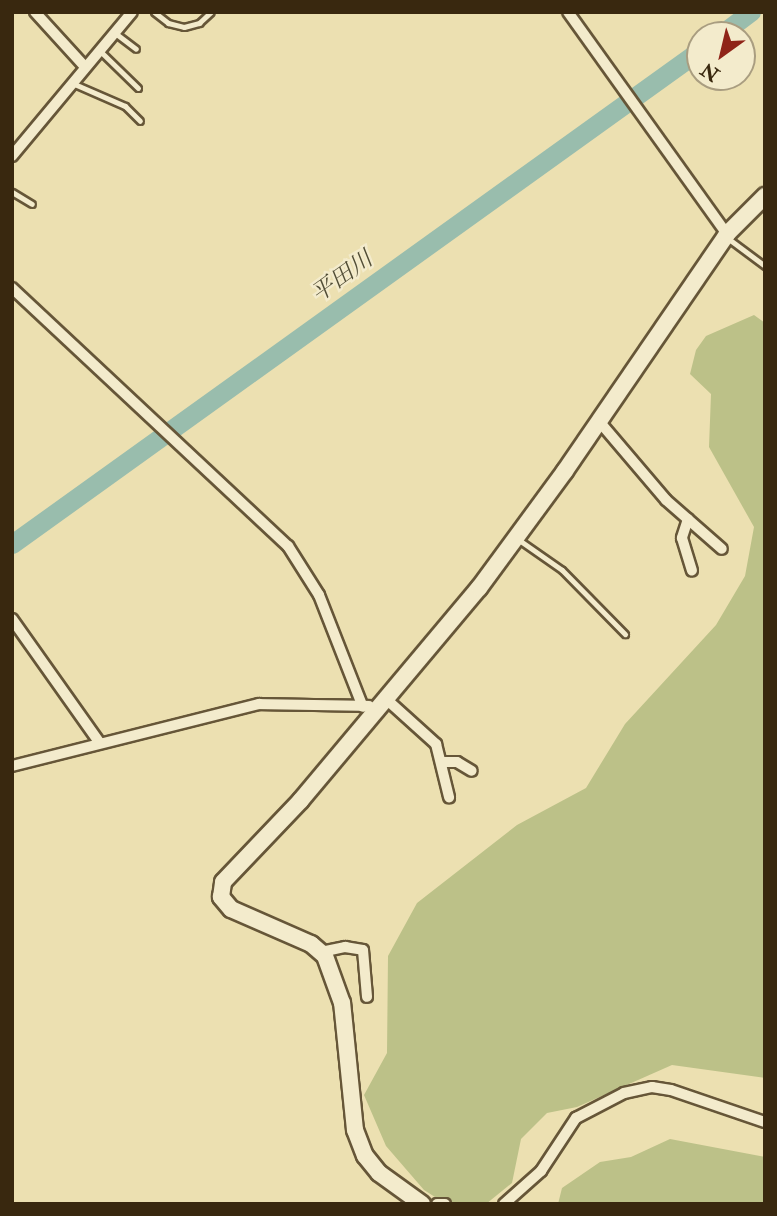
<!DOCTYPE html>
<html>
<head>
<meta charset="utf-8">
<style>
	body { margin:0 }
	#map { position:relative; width:777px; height:1216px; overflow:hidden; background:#ece0b1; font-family:"IM FELL Double Pica","Noto Serif JP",serif }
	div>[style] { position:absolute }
	.green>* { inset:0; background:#bcc188 }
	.river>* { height:19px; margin:-9.5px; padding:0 9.5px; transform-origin:9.5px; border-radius:9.5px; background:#99bdad }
	.roads { filter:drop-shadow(2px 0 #665638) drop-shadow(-2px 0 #665638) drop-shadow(0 2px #665638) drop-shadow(0 -2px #665638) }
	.lane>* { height:5px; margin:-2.5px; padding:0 2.5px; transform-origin:2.5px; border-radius:2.5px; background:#f3ebcc }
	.street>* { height:10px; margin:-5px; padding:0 5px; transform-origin:5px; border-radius:5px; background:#f3ebcc }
	.secondary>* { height:16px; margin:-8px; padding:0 8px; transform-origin:8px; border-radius:8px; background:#f3ebcc }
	span { translate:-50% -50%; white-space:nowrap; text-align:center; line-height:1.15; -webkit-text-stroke:5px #f3ebcc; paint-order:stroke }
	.water-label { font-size:23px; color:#514d36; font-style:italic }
	.frame { position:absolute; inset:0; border:14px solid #39280f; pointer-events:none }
	.north { position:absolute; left:686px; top:21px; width:70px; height:70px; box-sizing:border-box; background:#f3ebcc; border:2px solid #a99d80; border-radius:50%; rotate:214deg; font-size:19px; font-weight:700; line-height:28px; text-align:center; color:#39280f }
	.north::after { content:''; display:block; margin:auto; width:24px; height:32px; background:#8f2418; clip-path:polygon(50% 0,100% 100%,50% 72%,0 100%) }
</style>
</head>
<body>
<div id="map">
	<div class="green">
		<i style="clip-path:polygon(754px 315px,765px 323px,765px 1078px,672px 1065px,577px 1107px,547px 1113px,521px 1139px,512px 1183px,486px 1204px,446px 1204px,424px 1190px,386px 1146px,364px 1095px,387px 1053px,388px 956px,417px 903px,517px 825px,586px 788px,625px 724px,716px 625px,745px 576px,754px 527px,709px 447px,711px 394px,690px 374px,696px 350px,706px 336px)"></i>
		<i style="clip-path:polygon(670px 1139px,765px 1157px,765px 1204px,558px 1204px,562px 1188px,600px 1162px,631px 1157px)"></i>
	</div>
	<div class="river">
		<i style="left:720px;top:35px;width:39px;rotate:-37deg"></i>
		<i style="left:12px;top:544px;width:847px;rotate:-35.68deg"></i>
	</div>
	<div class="roads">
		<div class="lane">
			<i style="left:154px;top:12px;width:18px;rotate:38deg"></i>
			<i style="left:168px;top:23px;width:16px;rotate:14deg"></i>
			<i style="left:184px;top:27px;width:16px;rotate:-15deg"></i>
			<i style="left:199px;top:23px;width:16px;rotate:-43deg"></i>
			<i style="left:115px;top:33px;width:26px;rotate:37deg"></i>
			<i style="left:100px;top:51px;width:53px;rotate:44.2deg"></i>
			<i style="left:72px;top:83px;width:58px;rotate:23.5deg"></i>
			<i style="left:125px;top:106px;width:21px;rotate:45deg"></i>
			<i style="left:12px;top:192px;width:23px;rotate:31deg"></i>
			<i style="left:726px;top:237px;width:49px;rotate:36.6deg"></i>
			<i style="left:519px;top:540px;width:52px;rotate:34.9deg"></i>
			<i style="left:562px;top:570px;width:90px;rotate:45.5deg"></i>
		</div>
		<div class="street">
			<i style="left:35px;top:12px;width:74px;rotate:47.7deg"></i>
			<i style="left:568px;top:12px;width:273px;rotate:54.4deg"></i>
			<i style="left:12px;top:156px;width:187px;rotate:-50.2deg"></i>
			<i style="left:12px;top:288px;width:378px;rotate:43.1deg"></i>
			<i style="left:288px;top:546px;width:58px;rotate:57.7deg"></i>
			<i style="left:319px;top:595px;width:120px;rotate:68.6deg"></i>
			<i style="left:598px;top:420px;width:105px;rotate:49.6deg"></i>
			<i style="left:666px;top:500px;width:74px;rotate:41.2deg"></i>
			<i style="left:688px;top:519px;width:20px;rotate:108deg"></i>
			<i style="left:682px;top:538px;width:34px;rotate:73deg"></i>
			<i style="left:12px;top:619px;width:151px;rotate:54.7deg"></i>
			<i style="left:385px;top:698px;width:69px;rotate:42deg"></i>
			<i style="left:436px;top:744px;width:55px;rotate:76.2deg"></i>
			<i style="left:443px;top:762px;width:14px"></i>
			<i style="left:457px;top:762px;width:17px;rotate:31deg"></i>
			<i style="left:12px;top:766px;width:255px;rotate:-14.1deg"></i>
			<i style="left:259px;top:704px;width:110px;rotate:1deg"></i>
			<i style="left:321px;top:952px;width:25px;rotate:-12deg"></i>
			<i style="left:345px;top:947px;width:18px;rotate:9deg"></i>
			<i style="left:363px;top:950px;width:47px;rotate:85.1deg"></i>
			<i style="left:437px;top:1204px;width:8px"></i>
			<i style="left:504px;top:1204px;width:50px;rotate:-41.7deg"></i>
			<i style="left:541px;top:1171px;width:64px;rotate:-56.6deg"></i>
			<i style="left:576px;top:1118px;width:54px;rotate:-27.5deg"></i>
			<i style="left:624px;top:1093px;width:29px;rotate:-12deg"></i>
			<i style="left:652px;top:1087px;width:19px;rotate:9deg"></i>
			<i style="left:671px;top:1090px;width:99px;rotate:18.8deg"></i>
		</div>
		<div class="secondary">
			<i style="left:422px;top:1204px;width:53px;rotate:-144.2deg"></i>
			<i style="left:379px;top:1173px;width:22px;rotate:-129deg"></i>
			<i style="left:365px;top:1156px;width:28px;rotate:-111deg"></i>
			<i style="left:355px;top:1130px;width:128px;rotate:-95.8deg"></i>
			<i style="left:342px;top:1003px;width:50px;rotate:-109.9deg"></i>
			<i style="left:325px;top:956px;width:18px;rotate:-139deg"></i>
			<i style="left:311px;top:944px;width:87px;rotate:-156.4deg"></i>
			<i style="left:231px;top:909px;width:16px;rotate:-130deg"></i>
			<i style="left:221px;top:897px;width:15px;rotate:-82deg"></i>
			<i style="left:223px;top:882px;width:113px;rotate:-46.4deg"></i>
			<i style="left:301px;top:800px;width:277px;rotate:-50deg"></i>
			<i style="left:479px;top:588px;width:145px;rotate:-53.7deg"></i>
			<i style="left:565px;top:471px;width:287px;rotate:-55.6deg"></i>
			<i style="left:727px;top:234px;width:54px;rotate:-45deg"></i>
		</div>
	</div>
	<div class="water-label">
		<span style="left:342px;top:277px;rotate:-36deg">平田川</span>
	</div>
	<div class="frame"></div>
	<div class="north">N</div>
</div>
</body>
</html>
